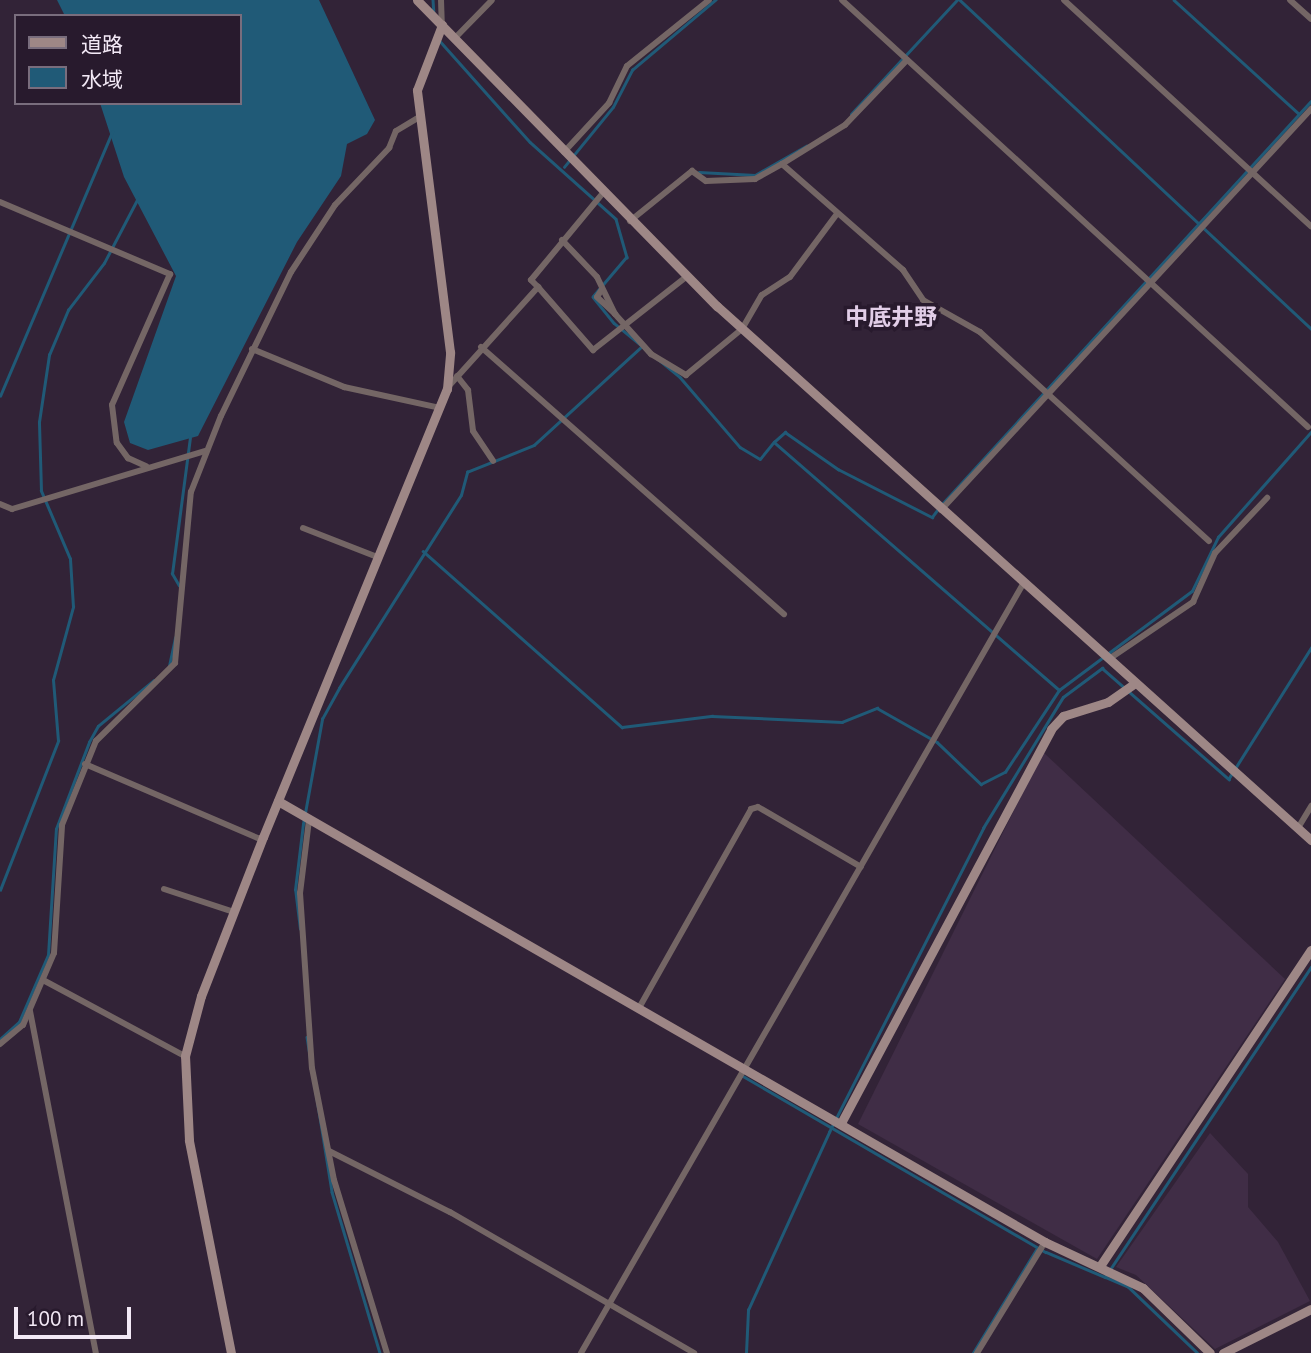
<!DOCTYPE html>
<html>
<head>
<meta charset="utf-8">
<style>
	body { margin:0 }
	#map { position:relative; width:1311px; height:1353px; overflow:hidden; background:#322337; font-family:"PT Sans","Noto Sans JP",sans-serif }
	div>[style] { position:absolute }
	.built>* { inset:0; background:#402d46 }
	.water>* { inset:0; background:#205a77 }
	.stream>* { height:2.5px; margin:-1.25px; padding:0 1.25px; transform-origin:1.25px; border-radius:1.25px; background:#205a77 }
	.street>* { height:6px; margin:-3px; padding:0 3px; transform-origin:3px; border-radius:3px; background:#746665 }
	.secondary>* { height:9px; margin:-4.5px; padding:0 4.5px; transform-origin:4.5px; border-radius:4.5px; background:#9e8786 }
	span { translate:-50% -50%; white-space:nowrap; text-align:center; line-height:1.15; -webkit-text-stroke:7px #281a2d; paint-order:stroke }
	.quarter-label { font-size:23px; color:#e2cee8; font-weight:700 }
	.legend { position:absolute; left:14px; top:14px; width:228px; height:91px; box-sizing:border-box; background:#281a2d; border:2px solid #796d7d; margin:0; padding:9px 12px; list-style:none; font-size:21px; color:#f3e9f6 }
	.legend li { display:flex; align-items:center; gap:14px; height:35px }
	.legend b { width:35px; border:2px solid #796d7d }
	.scale { position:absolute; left:14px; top:1307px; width:117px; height:32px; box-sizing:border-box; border:4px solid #f3e9f6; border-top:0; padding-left:9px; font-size:21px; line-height:24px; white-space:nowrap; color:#f3e9f6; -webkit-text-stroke:5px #281a2d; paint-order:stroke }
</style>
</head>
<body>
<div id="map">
	<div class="built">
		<i style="clip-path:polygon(1043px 752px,1285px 979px,1097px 1259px,858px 1124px)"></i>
		<i style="clip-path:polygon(1210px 1133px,1248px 1174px,1248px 1207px,1278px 1242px,1310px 1301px,1215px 1349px,1136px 1275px,1116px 1267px)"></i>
	</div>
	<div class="water">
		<i style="clip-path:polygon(57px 0,319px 0,375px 120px,367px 134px,347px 144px,341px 176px,297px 242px,198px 436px,148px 450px,130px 443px,124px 422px,176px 276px,124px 177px,100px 103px,240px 103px,240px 16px,65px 16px)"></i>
	</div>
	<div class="stream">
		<i style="left:433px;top:0;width:14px;rotate:86deg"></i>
		<i style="left:960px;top:0;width:481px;rotate:43.1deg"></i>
		<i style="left:1174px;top:0;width:168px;rotate:42.3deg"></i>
		<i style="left:440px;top:41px;width:135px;rotate:48.3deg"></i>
		<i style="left:530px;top:142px;width:115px;rotate:41.8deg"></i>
		<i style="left:616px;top:219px;width:40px;rotate:74deg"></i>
		<i style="left:627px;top:257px;width:52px;rotate:130.4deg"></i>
		<i style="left:593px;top:297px;width:33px;rotate:51deg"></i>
		<i style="left:614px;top:323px;width:85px;rotate:39.3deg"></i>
		<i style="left:680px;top:377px;width:92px;rotate:49.4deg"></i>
		<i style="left:740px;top:447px;width:23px;rotate:31deg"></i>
		<i style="left:760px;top:459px;width:22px;rotate:-51deg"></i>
		<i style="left:774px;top:442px;width:378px;rotate:41deg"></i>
		<i style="left:851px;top:114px;width:156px;rotate:-47.1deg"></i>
		<i style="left:564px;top:167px;width:77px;rotate:-50.8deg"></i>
		<i style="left:613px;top:107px;width:42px;rotate:-62.8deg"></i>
		<i style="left:632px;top:70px;width:109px;rotate:-40.1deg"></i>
		<i style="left:699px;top:172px;width:56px;rotate:3.1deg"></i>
		<i style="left:755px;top:175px;width:59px;rotate:-29.6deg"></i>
		<i style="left:0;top:396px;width:287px;rotate:-67deg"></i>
		<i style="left:774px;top:442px;width:15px;rotate:-42deg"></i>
		<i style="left:785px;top:432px;width:65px;rotate:34.9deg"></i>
		<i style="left:838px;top:469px;width:106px;rotate:27.1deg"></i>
		<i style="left:932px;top:517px;width:10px;rotate:-53deg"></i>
		<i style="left:942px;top:504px;width:546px;rotate:-47.52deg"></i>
		<i style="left:423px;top:551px;width:266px;rotate:41.5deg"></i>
		<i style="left:622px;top:727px;width:91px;rotate:-7deg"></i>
		<i style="left:712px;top:716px;width:130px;rotate:2.6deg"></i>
		<i style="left:842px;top:722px;width:38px;rotate:-22deg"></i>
		<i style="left:877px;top:708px;width:69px;rotate:29.5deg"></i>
		<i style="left:937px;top:742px;width:61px;rotate:43.7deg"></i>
		<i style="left:981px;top:784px;width:27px;rotate:-27deg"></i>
		<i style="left:1005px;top:772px;width:98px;rotate:-56.6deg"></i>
		<i style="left:1059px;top:690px;width:166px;rotate:-36.7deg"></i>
		<i style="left:1192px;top:591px;width:60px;rotate:-64.3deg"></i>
		<i style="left:1218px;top:537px;width:140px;rotate:-48.5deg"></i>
		<i style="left:179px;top:586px;width:14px;rotate:-120deg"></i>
		<i style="left:172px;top:574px;width:137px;rotate:-82.5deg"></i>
		<i style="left:169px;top:666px;width:29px;rotate:-78deg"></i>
		<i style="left:1229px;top:778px;width:154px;rotate:-57.8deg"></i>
		<i style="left:0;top:890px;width:160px;rotate:-68.7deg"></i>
		<i style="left:58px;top:741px;width:61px;rotate:-94.7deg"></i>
		<i style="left:53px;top:680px;width:76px;rotate:-74.7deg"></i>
		<i style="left:73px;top:607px;width:48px;rotate:-93.6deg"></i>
		<i style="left:70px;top:559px;width:74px;rotate:-113.1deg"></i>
		<i style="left:41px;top:491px;width:69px;rotate:-91.7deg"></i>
		<i style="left:39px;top:422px;width:68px;rotate:-81.5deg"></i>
		<i style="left:49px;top:355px;width:49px;rotate:-67.1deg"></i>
		<i style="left:68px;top:310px;width:59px;rotate:-52.5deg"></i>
		<i style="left:104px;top:263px;width:73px;rotate:-62.4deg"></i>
		<i style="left:300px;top:929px;width:39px;rotate:-97deg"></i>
		<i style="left:295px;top:890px;width:66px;rotate:-83.1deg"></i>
		<i style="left:303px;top:824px;width:107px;rotate:-79.7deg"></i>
		<i style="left:322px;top:719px;width:35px;rotate:-61deg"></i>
		<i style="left:339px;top:688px;width:228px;rotate:-57.7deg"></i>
		<i style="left:461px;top:495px;width:24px;rotate:-75deg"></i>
		<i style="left:467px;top:472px;width:72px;rotate:-21.9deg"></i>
		<i style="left:534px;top:445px;width:144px;rotate:-42.5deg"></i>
		<i style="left:307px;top:1037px;width:157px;rotate:80.8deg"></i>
		<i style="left:332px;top:1192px;width:168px;rotate:73.4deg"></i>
		<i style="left:0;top:1039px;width:25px;rotate:-42deg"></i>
		<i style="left:19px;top:1022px;width:73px;rotate:-66.6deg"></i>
		<i style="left:48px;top:955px;width:126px;rotate:-86.4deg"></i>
		<i style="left:56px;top:829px;width:93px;rotate:-69.2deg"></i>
		<i style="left:89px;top:742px;width:18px;rotate:-61deg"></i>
		<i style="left:98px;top:726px;width:72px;rotate:-39.4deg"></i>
		<i style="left:743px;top:1076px;width:350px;rotate:30.2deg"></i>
		<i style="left:1046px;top:1252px;width:64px;rotate:23deg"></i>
		<i style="left:746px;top:1353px;width:43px;rotate:-87.3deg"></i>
		<i style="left:748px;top:1310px;width:196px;rotate:-65.5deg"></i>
		<i style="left:829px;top:1132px;width:341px;rotate:-63.1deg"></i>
		<i style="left:983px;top:828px;width:153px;rotate:-58.6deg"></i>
		<i style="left:1063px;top:697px;width:49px;rotate:-36.6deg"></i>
		<i style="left:1102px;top:668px;width:169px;rotate:41.2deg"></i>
		<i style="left:973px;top:1353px;width:123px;rotate:-58.6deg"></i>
		<i style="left:1197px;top:1353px;width:95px;rotate:-136.3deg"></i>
		<i style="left:1128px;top:1287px;width:25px;rotate:-157deg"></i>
		<i style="left:1105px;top:1277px;width:372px;rotate:-56.4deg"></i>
	</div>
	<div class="street">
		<i style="left:441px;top:0;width:25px;rotate:88deg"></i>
		<i style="left:842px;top:0;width:632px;rotate:42.5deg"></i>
		<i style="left:1064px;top:0;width:335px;rotate:42.5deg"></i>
		<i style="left:1290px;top:0;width:28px;rotate:42deg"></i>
		<i style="left:454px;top:39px;width:54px;rotate:-45.7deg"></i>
		<i style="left:564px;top:152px;width:67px;rotate:-47.4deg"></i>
		<i style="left:609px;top:103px;width:41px;rotate:-64.1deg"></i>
		<i style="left:627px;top:66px;width:105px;rotate:-38.8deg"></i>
		<i style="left:782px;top:164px;width:161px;rotate:41.2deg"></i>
		<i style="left:903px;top:270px;width:36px;rotate:56deg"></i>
		<i style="left:923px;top:300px;width:65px;rotate:29.3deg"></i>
		<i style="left:980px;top:332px;width:310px;rotate:42.4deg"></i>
		<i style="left:0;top:202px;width:185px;rotate:23deg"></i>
		<i style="left:170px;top:274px;width:143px;rotate:113.9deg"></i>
		<i style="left:112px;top:405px;width:38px;rotate:83deg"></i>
		<i style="left:117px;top:443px;width:19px;rotate:54deg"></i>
		<i style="left:128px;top:458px;width:20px;rotate:24deg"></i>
		<i style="left:630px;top:221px;width:80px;rotate:-38.9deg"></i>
		<i style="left:692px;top:171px;width:17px;rotate:36deg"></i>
		<i style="left:706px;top:181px;width:49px;rotate:-2.3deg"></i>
		<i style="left:755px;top:179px;width:31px;rotate:-29deg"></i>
		<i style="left:782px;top:164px;width:74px;rotate:-31.8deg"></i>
		<i style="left:845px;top:125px;width:90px;rotate:-46.4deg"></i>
		<i style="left:562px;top:240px;width:51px;rotate:46.6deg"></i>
		<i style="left:597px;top:277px;width:41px;rotate:64.1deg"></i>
		<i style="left:615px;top:314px;width:54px;rotate:48deg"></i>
		<i style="left:651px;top:354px;width:41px;rotate:31deg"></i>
		<i style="left:686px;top:375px;width:72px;rotate:-39.4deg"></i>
		<i style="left:742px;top:329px;width:39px;rotate:-60deg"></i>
		<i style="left:762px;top:295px;width:33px;rotate:-33deg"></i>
		<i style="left:790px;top:277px;width:77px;rotate:-53.4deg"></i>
		<i style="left:538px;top:287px;width:84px;rotate:48.9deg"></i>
		<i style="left:593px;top:350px;width:118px;rotate:-38.1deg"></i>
		<i style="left:602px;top:289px;width:9px;rotate:122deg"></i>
		<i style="left:597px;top:297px;width:25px;rotate:43deg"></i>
		<i style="left:481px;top:347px;width:404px;rotate:41.4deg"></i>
		<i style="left:252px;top:349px;width:100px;rotate:22.4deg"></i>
		<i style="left:344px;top:387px;width:98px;rotate:12.3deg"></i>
		<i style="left:457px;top:376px;width:18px;rotate:52deg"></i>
		<i style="left:468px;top:390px;width:41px;rotate:83deg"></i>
		<i style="left:473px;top:431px;width:36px;rotate:56deg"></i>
		<i style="left:448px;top:387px;width:135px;rotate:-48deg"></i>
		<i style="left:538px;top:287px;width:10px;rotate:-135deg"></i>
		<i style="left:531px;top:280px;width:113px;rotate:-50.4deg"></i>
		<i style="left:0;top:504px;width:13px;rotate:23deg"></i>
		<i style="left:12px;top:509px;width:202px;rotate:-16.7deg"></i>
		<i style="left:941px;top:510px;width:546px;rotate:-47.3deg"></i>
		<i style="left:303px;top:528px;width:77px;rotate:21.3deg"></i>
		<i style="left:1109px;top:659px;width:102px;rotate:-34.2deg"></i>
		<i style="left:1193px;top:602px;width:54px;rotate:-65.8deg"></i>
		<i style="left:1215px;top:553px;width:76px;rotate:-46.6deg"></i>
		<i style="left:85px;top:764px;width:193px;rotate:23.2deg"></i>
		<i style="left:309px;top:820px;width:74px;rotate:97deg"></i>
		<i style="left:300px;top:893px;width:175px;rotate:86.1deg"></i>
		<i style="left:312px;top:1068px;width:114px;rotate:78.9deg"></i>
		<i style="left:334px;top:1180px;width:181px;rotate:73deg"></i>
		<i style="left:1298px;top:828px;width:26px;rotate:-59deg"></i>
		<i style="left:164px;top:889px;width:74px;rotate:18.2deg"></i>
		<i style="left:43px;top:980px;width:161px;rotate:28.2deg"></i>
		<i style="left:639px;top:1008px;width:228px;rotate:-60.6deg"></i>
		<i style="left:751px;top:809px;width:7px;rotate:-16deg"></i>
		<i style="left:758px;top:807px;width:119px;rotate:30.2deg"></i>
		<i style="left:30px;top:1011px;width:348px;rotate:79.1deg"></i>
		<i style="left:0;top:1044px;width:30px;rotate:-40deg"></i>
		<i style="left:23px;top:1025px;width:78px;rotate:-66.7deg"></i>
		<i style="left:54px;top:953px;width:128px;rotate:-86.4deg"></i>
		<i style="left:62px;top:825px;width:91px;rotate:-68deg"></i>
		<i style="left:96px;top:741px;width:111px;rotate:-44.6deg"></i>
		<i style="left:175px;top:663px;width:172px;rotate:-84.7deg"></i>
		<i style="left:191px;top:492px;width:82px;rotate:-68.5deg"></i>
		<i style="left:221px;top:416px;width:160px;rotate:-64.1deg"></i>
		<i style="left:291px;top:272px;width:80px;rotate:-56.7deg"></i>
		<i style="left:335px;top:205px;width:79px;rotate:-46.5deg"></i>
		<i style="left:389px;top:148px;width:18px;rotate:-68deg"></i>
		<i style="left:396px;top:131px;width:27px;rotate:-31deg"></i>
		<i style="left:329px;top:1151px;width:136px;rotate:26.8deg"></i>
		<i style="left:450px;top:1212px;width:282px;rotate:30deg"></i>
		<i style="left:581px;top:1353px;width:887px;rotate:-60.11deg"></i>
		<i style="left:977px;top:1353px;width:130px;rotate:-58.5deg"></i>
	</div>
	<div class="secondary">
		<i style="left:417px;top:0;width:429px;rotate:45.6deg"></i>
		<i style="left:717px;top:306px;width:799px;rotate:41.96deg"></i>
		<i style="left:278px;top:801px;width:885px;rotate:29.9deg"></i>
		<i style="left:1045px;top:1242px;width:108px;rotate:25.1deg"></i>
		<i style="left:1143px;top:1288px;width:93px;rotate:44.1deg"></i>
		<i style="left:841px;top:1123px;width:446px;rotate:-61.9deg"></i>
		<i style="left:1051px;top:729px;width:18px;rotate:-47deg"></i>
		<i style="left:1063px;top:716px;width:47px;rotate:-17.3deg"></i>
		<i style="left:1108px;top:702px;width:32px;rotate:-35deg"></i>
		<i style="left:1100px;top:1266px;width:380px;rotate:-56.3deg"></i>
		<i style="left:231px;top:1353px;width:217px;rotate:-101.2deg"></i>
		<i style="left:189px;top:1140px;width:84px;rotate:-92.7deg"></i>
		<i style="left:185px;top:1056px;width:62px;rotate:-75.1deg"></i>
		<i style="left:201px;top:996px;width:171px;rotate:-68.7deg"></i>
		<i style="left:263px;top:837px;width:484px;rotate:-67.7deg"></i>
		<i style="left:447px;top:389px;width:37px;rotate:-85deg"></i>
		<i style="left:450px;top:352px;width:264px;rotate:-97.2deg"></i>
		<i style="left:417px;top:90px;width:70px;rotate:-69deg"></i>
		<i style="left:1223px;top:1353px;width:98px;rotate:-26.6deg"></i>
	</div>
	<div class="quarter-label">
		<span style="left:891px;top:317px">中底井野</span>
	</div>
	<ul class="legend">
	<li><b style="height:9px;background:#9e8786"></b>道路</li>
	<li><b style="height:19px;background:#205a77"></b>水域</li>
	</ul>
	<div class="scale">100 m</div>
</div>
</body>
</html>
